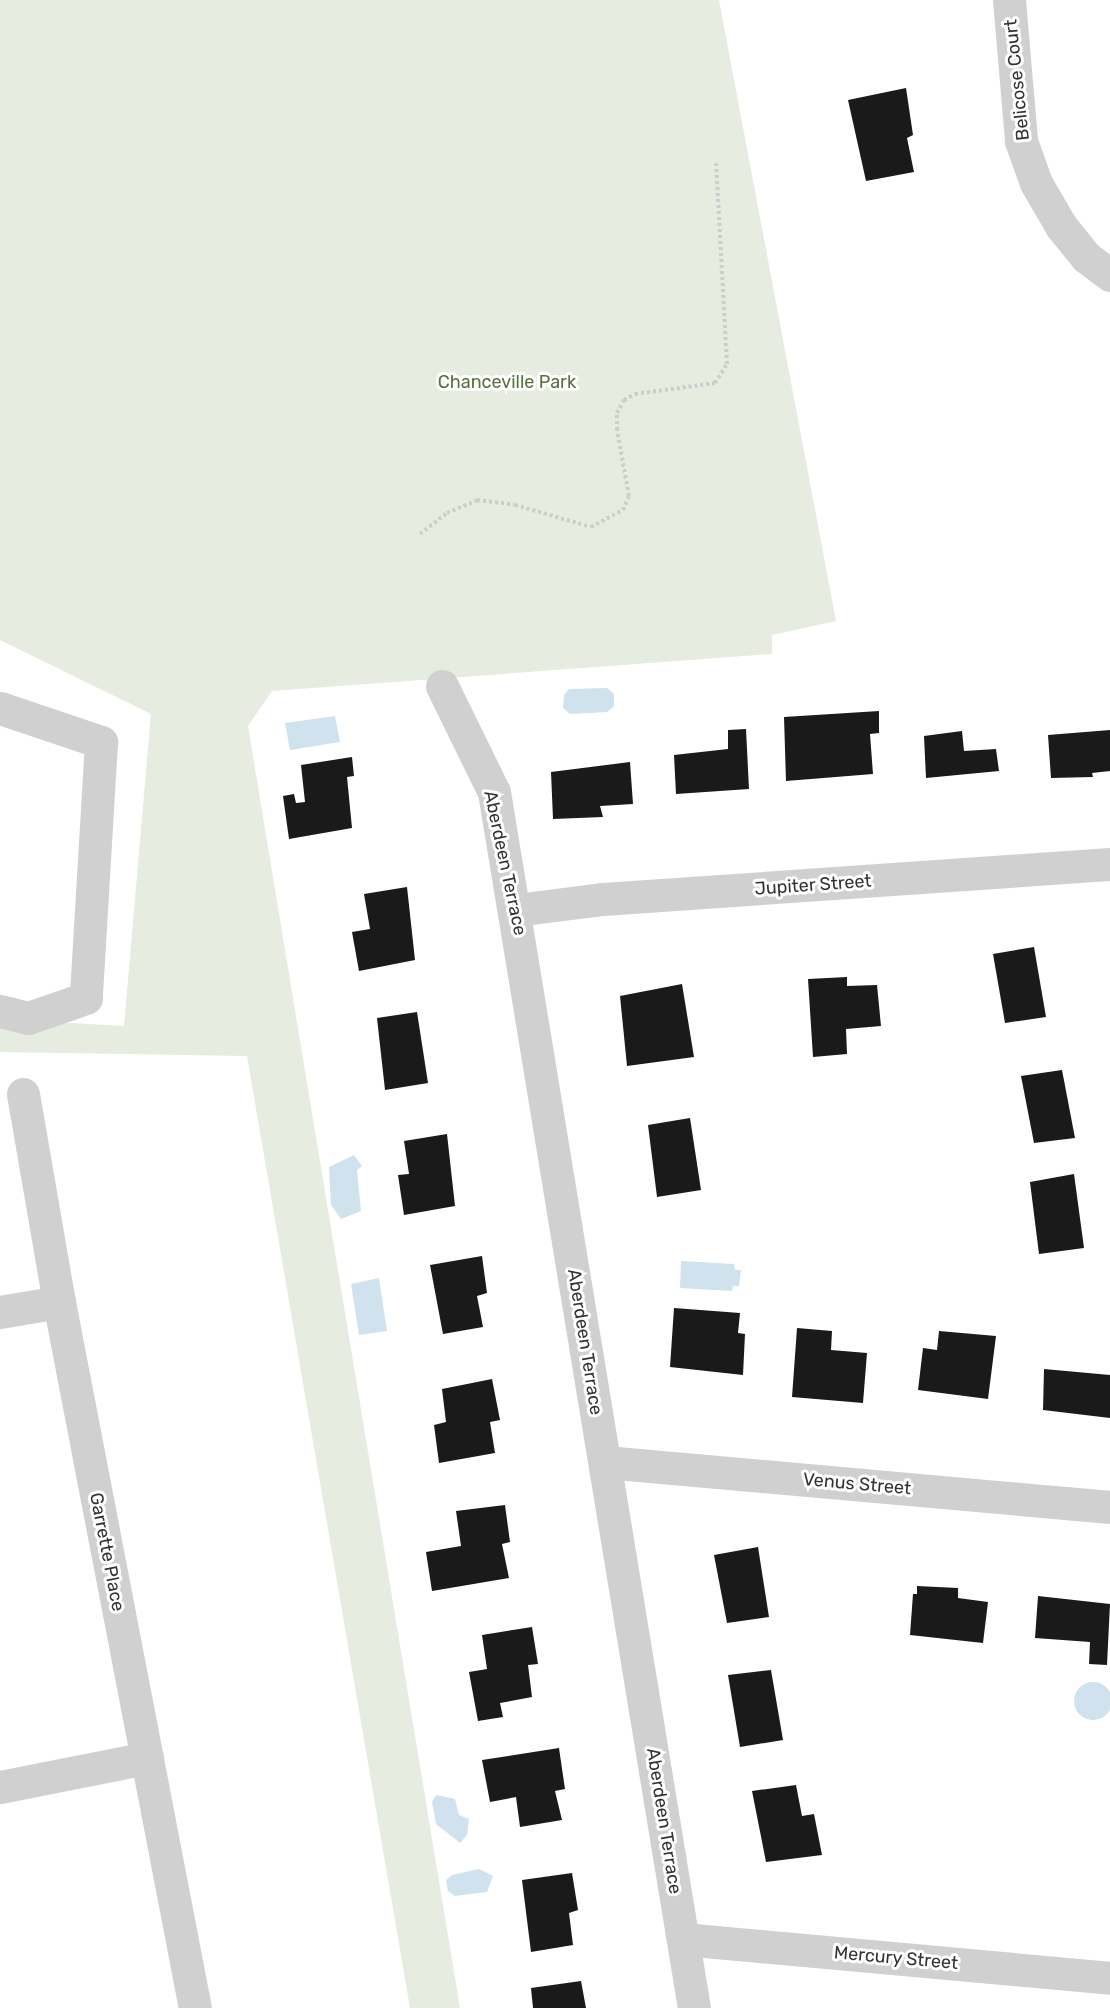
<!DOCTYPE html>
<html>
<head>
<meta charset="utf-8">
<style>
	body { margin:0 }
	#map { position:relative; width:1110px; height:2008px; overflow:hidden; background:#fff; font-family:Rubik,sans-serif }
	div>[style] { position:absolute }
	.green>* { inset:0; background:#e6ecdf }
	.water>* { inset:0; background:#cfe2ee }
	.round { border-radius:50% }
	.building>* { inset:0; background:#1a1a1a }
	.path>* { height:4px; margin-top:-2px; transform-origin:0; background:repeating-linear-gradient(90deg,#cdcdcd 0 3px,transparent 0 6px) }
	.minor>* { height:33px; margin:-16.5px; padding:0 16.5px; transform-origin:16.5px; border-radius:16.5px; background:#d0d0d0 }
	span { translate:-50% -50%; white-space:nowrap; text-align:center; line-height:1.15; -webkit-text-stroke:6px #fff; paint-order:stroke }
	.street-label { font-size:18px; color:#333 }
	.park-label { font-size:18px; color:#56703f }
</style>
</head>
<body>
<div id="map">
	<div class="green">
		<i style="clip-path:polygon(0 0,719px 0,836px 621px,772px 635px,772px 654px,272px 691px,248px 726px,460px 2008px,410px 2008px,247px 1056px,0 1052px,0 1019px,124px 1026px,151px 714px,0 640px)"></i>
	</div>
	<div class="water">
		<i style="clip-path:polygon(607px 688px,614px 694px,614px 706px,607px 712px,570px 714px,563px 708px,564px 695px,569px 689px)"></i>
		<i style="clip-path:polygon(335px 716px,340px 742px,290px 750px,285px 723px)"></i>
		<i style="clip-path:polygon(354px 1155px,362px 1166px,357px 1170px,361px 1211px,341px 1219px,331px 1205px,329px 1167px)"></i>
		<i style="clip-path:polygon(681px 1261px,734px 1264px,735px 1270px,741px 1270px,739px 1286px,733px 1286px,732px 1291px,680px 1288px)"></i>
		<i style="clip-path:polygon(379px 1278px,387px 1331px,359px 1335px,351px 1284px)"></i>
		<i class="round" style="left:1074px;top:1682px;width:38px;height:38px"></i>
		<i style="clip-path:polygon(436px 1795px,455px 1799px,459px 1815px,469px 1819px,467px 1835px,460px 1843px,436px 1824px,432px 1802px)"></i>
		<i style="clip-path:polygon(479px 1869px,493px 1876px,487px 1892px,455px 1896px,448px 1891px,446px 1880px,452px 1875px)"></i>
	</div>
	<div class="building">
		<i style="clip-path:polygon(906px 88px,913px 135px,907px 138px,914px 172px,866px 181px,848px 100px)"></i>
		<i style="clip-path:polygon(879px 711px,879px 733px,870px 734px,873px 774px,786px 781px,784px 717px)"></i>
		<i style="clip-path:polygon(746px 729px,749px 789px,676px 794px,674px 755px,728px 749px,728px 730px)"></i>
		<i style="clip-path:polygon(1110px 730px,1110px 771px,1092px 773px,1093px 777px,1051px 778px,1048px 735px)"></i>
		<i style="clip-path:polygon(962px 731px,964px 751px,996px 749px,999px 771px,926px 778px,924px 736px)"></i>
		<i style="clip-path:polygon(352px 757px,354px 776px,347px 777px,352px 828px,289px 839px,283px 796px,294px 794px,296px 803px,305px 802px,301px 765px)"></i>
		<i style="clip-path:polygon(630px 762px,633px 804px,600px 806px,603px 817px,553px 819px,551px 772px)"></i>
		<i style="clip-path:polygon(407px 887px,415px 960px,359px 971px,352px 932px,370px 929px,364px 894px)"></i>
		<i style="clip-path:polygon(1034px 947px,1046px 1017px,1005px 1023px,993px 954px)"></i>
		<i style="clip-path:polygon(847px 977px,847px 986px,877px 985px,881px 1026px,846px 1029px,847px 1054px,813px 1057px,808px 979px)"></i>
		<i style="clip-path:polygon(682px 984px,694px 1057px,627px 1066px,620px 996px)"></i>
		<i style="clip-path:polygon(417px 1012px,428px 1083px,385px 1090px,377px 1018px)"></i>
		<i style="clip-path:polygon(1062px 1070px,1075px 1138px,1034px 1143px,1021px 1076px)"></i>
		<i style="clip-path:polygon(690px 1118px,701px 1190px,657px 1197px,648px 1125px)"></i>
		<i style="clip-path:polygon(447px 1134px,455px 1206px,404px 1215px,398px 1175px,409px 1174px,404px 1141px)"></i>
		<i style="clip-path:polygon(1074px 1174px,1084px 1248px,1039px 1254px,1030px 1182px)"></i>
		<i style="clip-path:polygon(482px 1256px,487px 1293px,477px 1296px,483px 1327px,443px 1334px,430px 1265px)"></i>
		<i style="clip-path:polygon(674px 1308px,740px 1313px,738px 1333px,745px 1334px,743px 1375px,670px 1367px)"></i>
		<i style="clip-path:polygon(797px 1328px,832px 1331px,831px 1350px,867px 1353px,863px 1403px,792px 1397px)"></i>
		<i style="clip-path:polygon(939px 1331px,996px 1336px,988px 1399px,918px 1390px,923px 1348px,937px 1350px)"></i>
		<i style="clip-path:polygon(1044px 1369px,1110px 1375px,1110px 1418px,1043px 1410px)"></i>
		<i style="clip-path:polygon(492px 1379px,500px 1420px,490px 1422px,495px 1453px,439px 1463px,434px 1425px,446px 1422px,442px 1389px)"></i>
		<i style="clip-path:polygon(505px 1505px,510px 1542px,502px 1544px,509px 1578px,432px 1591px,426px 1552px,461px 1546px,456px 1511px)"></i>
		<i style="clip-path:polygon(758px 1547px,769px 1617px,727px 1623px,714px 1555px)"></i>
		<i style="clip-path:polygon(917px 1586px,958px 1588px,958px 1598px,988px 1602px,983px 1643px,910px 1635px,913px 1594px,917px 1594px)"></i>
		<i style="clip-path:polygon(1038px 1596px,1110px 1604px,1107px 1665px,1089px 1664px,1090px 1642px,1035px 1638px)"></i>
		<i style="clip-path:polygon(532px 1627px,538px 1664px,528px 1665px,532px 1697px,500px 1703px,503px 1717px,478px 1721px,469px 1672px,487px 1669px,482px 1635px)"></i>
		<i style="clip-path:polygon(771px 1670px,783px 1740px,740px 1747px,728px 1675px)"></i>
		<i style="clip-path:polygon(559px 1748px,565px 1789px,555px 1791px,562px 1820px,520px 1827px,516px 1797px,490px 1802px,482px 1760px)"></i>
		<i style="clip-path:polygon(796px 1785px,802px 1816px,814px 1814px,822px 1855px,766px 1862px,752px 1791px)"></i>
		<i style="clip-path:polygon(572px 1873px,578px 1910px,569px 1913px,573px 1945px,531px 1952px,522px 1880px)"></i>
		<i style="clip-path:polygon(581px 1981px,586px 2008px,533px 2008px,531px 1988px)"></i>
	</div>
	<div class="path">
		<i style="left:420px;top:534px;width:34px;rotate:-38deg"></i>
		<i style="left:447px;top:513px;width:33px;rotate:-23deg"></i>
		<i style="left:477px;top:500px;width:38px;rotate:7deg"></i>
		<i style="left:515px;top:505px;width:79px;rotate:16.1deg"></i>
		<i style="left:591px;top:527px;width:36px;rotate:-28deg"></i>
		<i style="left:623px;top:510px;width:15px;rotate:-67deg"></i>
		<i style="left:629px;top:496px;width:67px;rotate:-100.3deg"></i>
		<i style="left:617px;top:430px;width:17px;rotate:-90deg"></i>
		<i style="left:617px;top:413px;width:15px;rotate:-62deg"></i>
		<i style="left:624px;top:400px;width:13px;rotate:-29deg"></i>
		<i style="left:635px;top:394px;width:81px;rotate:-7.8deg"></i>
		<i style="left:715px;top:383px;width:22px;rotate:-58deg"></i>
		<i style="left:727px;top:364px;width:201px;rotate:-93.1deg"></i>
	</div>
	<div class="minor">
		<i style="left:1009px;top:0;width:142px;rotate:85.1deg"></i>
		<i style="left:1021px;top:141px;width:45px;rotate:70.3deg"></i>
		<i style="left:1036px;top:183px;width:50px;rotate:59.8deg"></i>
		<i style="left:1061px;top:226px;width:40px;rotate:51deg"></i>
		<i style="left:1086px;top:257px;width:30px;rotate:37deg"></i>
		<i style="left:442px;top:686px;width:118px;rotate:63.9deg"></i>
		<i style="left:494px;top:792px;width:1232px;rotate:80.66deg"></i>
		<i style="left:0;top:708px;width:107px;rotate:18.6deg"></i>
		<i style="left:101px;top:742px;width:256px;rotate:93.4deg"></i>
		<i style="left:86px;top:998px;width:61px;rotate:161deg"></i>
		<i style="left:28px;top:1018px;width:29px;rotate:-166deg"></i>
		<i style="left:516px;top:910px;width:88px;rotate:-7.2deg"></i>
		<i style="left:603px;top:899px;width:508px;rotate:-3.95deg"></i>
		<i style="left:23px;top:1094px;width:211px;rotate:80.2deg"></i>
		<i style="left:59px;top:1302px;width:719px;rotate:79.1deg"></i>
		<i style="left:0;top:1312px;width:60px;rotate:-9.6deg"></i>
		<i style="left:605px;top:1462px;width:507px;rotate:5.09deg"></i>
		<i style="left:0;top:1787px;width:150px;rotate:-11.2deg"></i>
		<i style="left:683px;top:1939px;width:429px;rotate:5.2deg"></i>
	</div>
	<div class="street-label">
		<span style="left:1017px;top:80px;rotate:-96deg">Belicose Court</span>
		<span style="left:505px;top:863px;rotate:78deg">Aberdeen Terrace</span>
		<span style="left:813px;top:885px;rotate:-4deg">Jupiter Street</span>
		<span style="left:585px;top:1342px;rotate:81deg">Aberdeen Terrace</span>
		<span style="left:857px;top:1484px;rotate:5deg">Venus Street</span>
		<span style="left:107px;top:1552px;rotate:79deg">Garrette Place</span>
		<span style="left:664px;top:1821px;rotate:81deg">Aberdeen Terrace</span>
		<span style="left:896px;top:1958px;rotate:5deg">Mercury Street</span>
	</div>
	<div class="park-label">
		<span style="left:507px;top:382px">Chanceville Park</span>
	</div>
</div>
</body>
</html>
